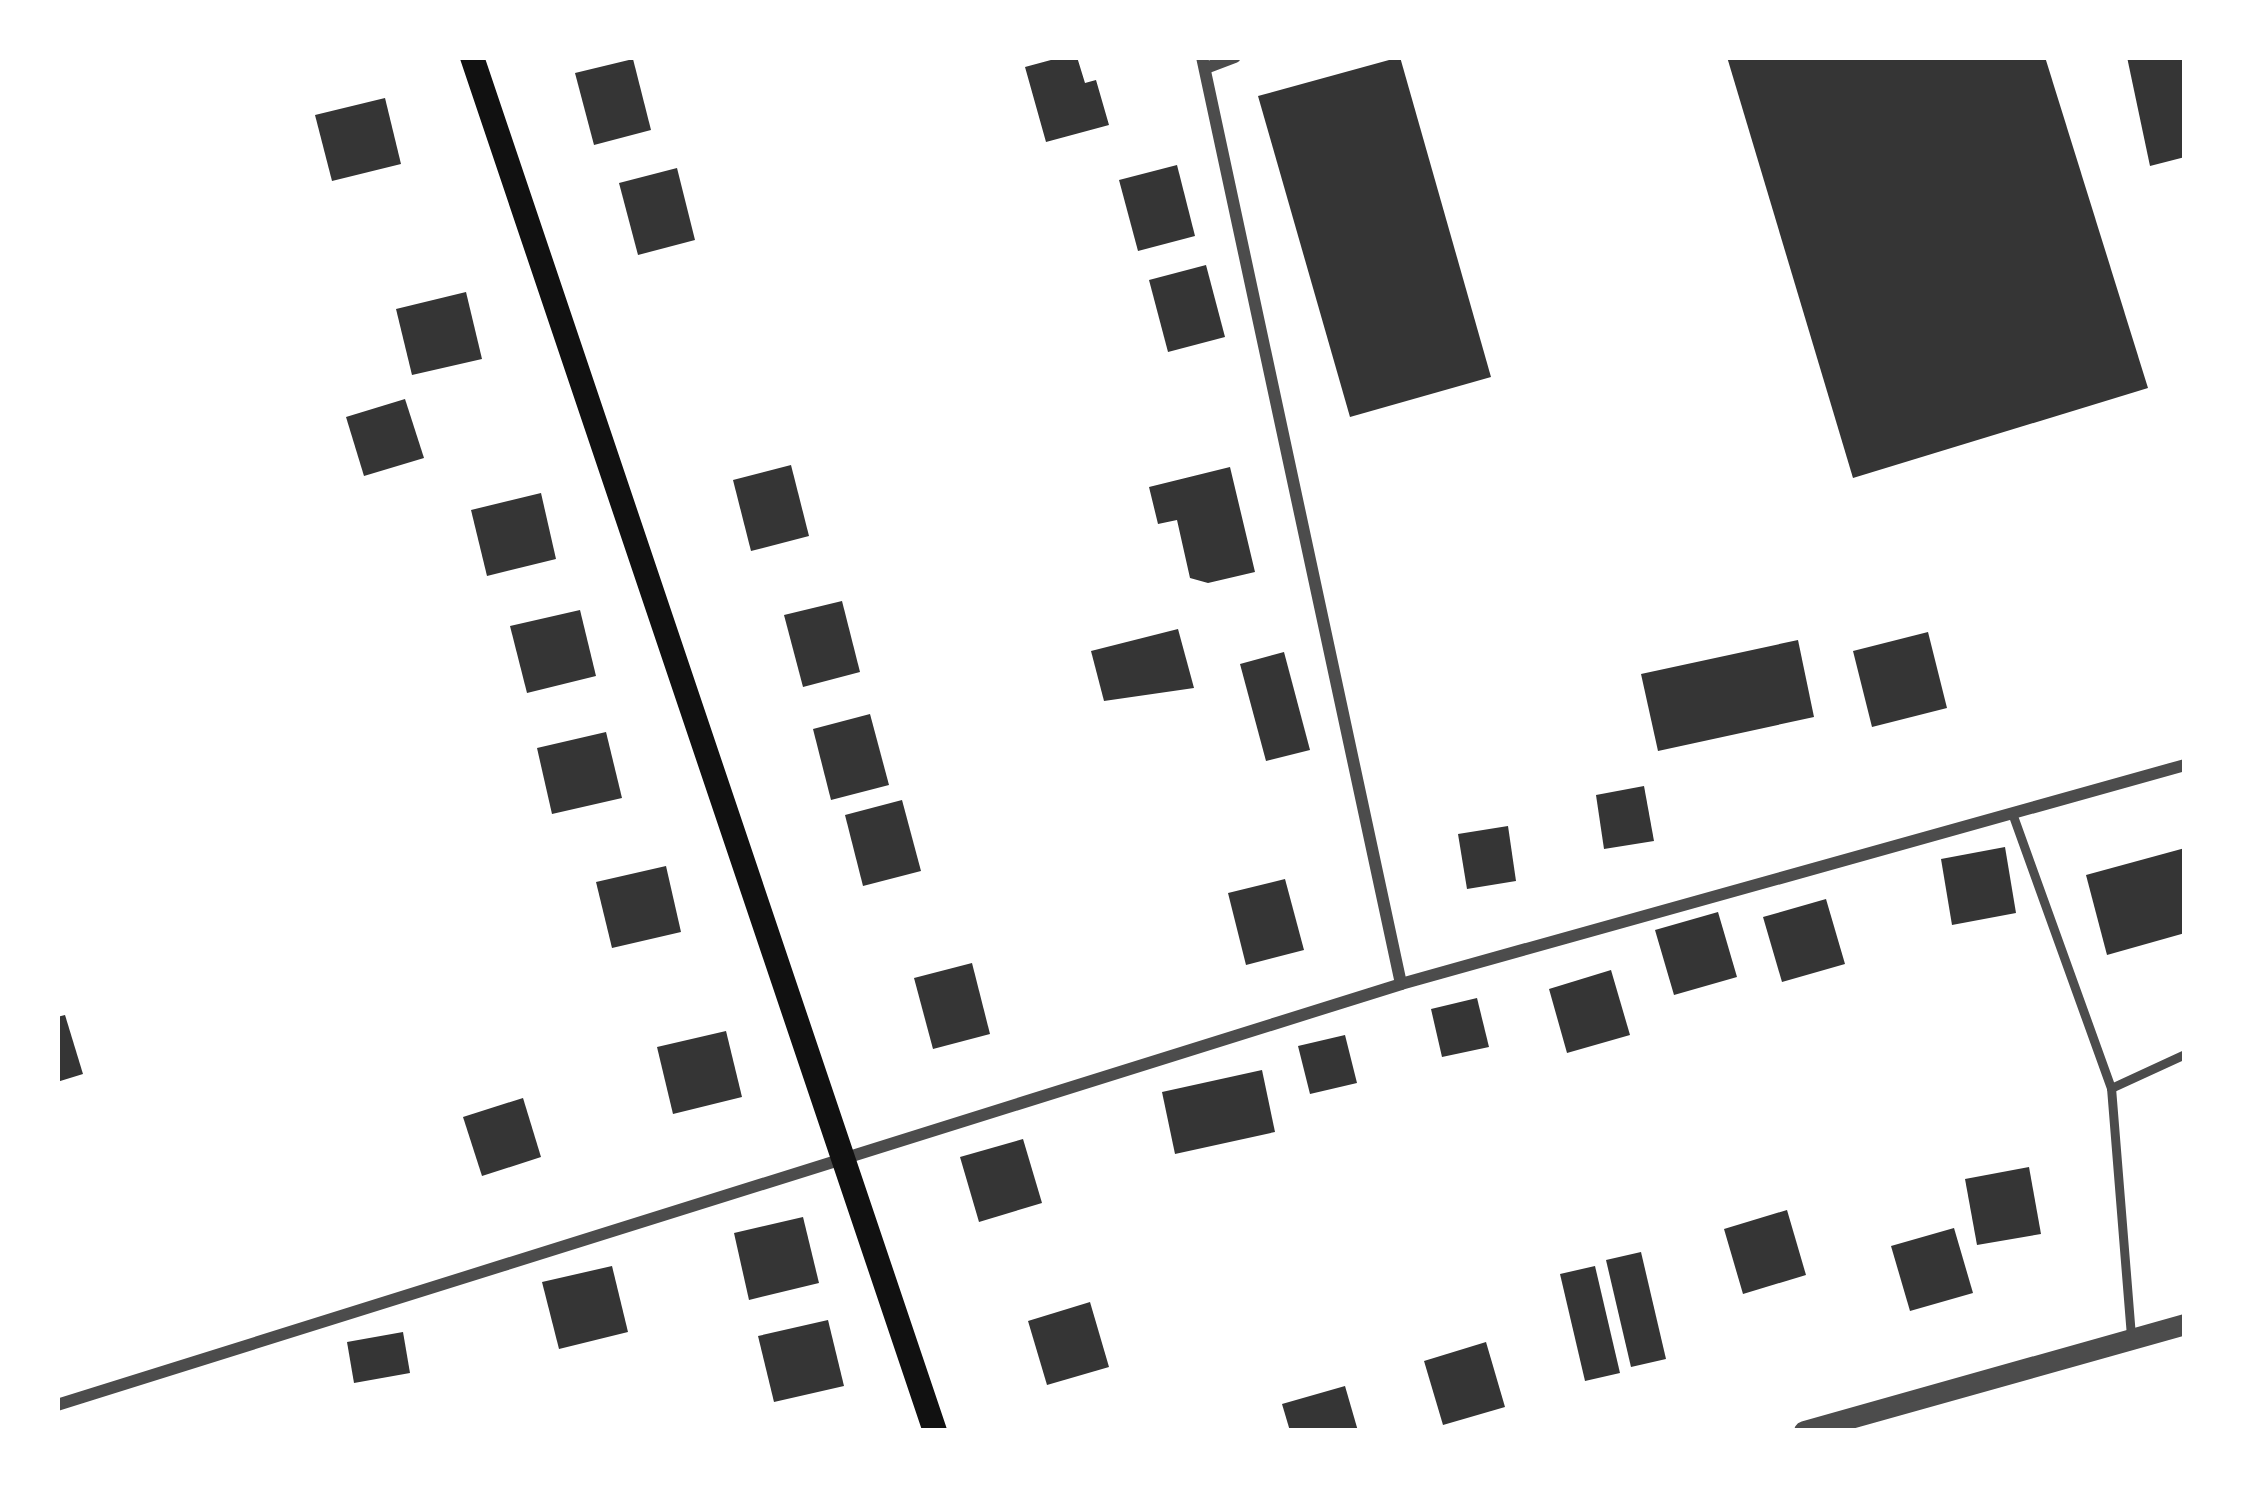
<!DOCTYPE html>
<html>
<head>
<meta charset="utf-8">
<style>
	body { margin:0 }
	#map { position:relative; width:2242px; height:1488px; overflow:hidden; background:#fff; font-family:Arial,sans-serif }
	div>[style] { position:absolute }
	.building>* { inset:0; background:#353535 }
	.service>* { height:9px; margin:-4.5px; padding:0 4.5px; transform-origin:4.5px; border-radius:4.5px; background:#4c4c4c }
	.minor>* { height:12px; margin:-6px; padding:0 6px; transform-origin:6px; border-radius:6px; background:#4c4c4c }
	.tertiary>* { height:21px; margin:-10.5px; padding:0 10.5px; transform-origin:10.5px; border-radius:10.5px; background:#4c4c4c }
	.secondary>* { height:24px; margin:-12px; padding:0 12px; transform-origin:12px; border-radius:12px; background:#111 }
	span { translate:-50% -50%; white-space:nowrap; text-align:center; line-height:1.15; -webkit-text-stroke:9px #fff; paint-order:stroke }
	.frame { position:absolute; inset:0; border:60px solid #fff; pointer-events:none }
</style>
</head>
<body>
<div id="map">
	<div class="building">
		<i style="clip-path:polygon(1062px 57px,1077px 57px,1085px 83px,1096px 80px,1109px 125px,1046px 142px,1025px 67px)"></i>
		<i style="clip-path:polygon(1400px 57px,1491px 377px,1350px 417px,1258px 96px)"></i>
		<i style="clip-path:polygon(1727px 57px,2045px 57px,2148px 388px,1853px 478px)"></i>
		<i style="clip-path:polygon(2127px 57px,2185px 57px,2185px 157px,2150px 166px)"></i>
		<i style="clip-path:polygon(633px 59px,651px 130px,594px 145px,575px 73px)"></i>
		<i style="clip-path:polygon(385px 98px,401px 164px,332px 181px,315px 115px)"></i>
		<i style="clip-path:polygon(1177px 165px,1195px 236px,1138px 251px,1119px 180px)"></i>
		<i style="clip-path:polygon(677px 168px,695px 240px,638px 255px,619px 183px)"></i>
		<i style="clip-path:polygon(1206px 265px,1225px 337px,1168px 352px,1149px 280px)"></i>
		<i style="clip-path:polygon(466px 292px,482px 359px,412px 375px,396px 309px)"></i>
		<i style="clip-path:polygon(405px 399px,424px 458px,364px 476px,346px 417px)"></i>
		<i style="clip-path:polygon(791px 465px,809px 536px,751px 551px,733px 480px)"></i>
		<i style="clip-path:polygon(1230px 467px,1255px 572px,1208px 583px,1190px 578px,1177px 520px,1158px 524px,1149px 487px)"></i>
		<i style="clip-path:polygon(541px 493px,556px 559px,487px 576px,471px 510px)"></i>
		<i style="clip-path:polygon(842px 601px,860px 672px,803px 687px,784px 615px)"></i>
		<i style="clip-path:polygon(580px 610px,596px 676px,527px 693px,510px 626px)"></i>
		<i style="clip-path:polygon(1178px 629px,1194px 688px,1104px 701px,1091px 651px)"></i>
		<i style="clip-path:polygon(1928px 632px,1947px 708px,1872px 727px,1853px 651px)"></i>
		<i style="clip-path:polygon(1798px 640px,1814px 717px,1658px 751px,1641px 674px)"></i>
		<i style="clip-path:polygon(1284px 652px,1310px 750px,1266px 761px,1240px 664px)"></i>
		<i style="clip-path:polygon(870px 714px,889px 785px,831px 800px,813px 729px)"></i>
		<i style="clip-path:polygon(606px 732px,622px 798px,552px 814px,537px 748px)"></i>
		<i style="clip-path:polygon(1644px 786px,1654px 841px,1604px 849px,1596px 795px)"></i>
		<i style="clip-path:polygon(902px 800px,921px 871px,863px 886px,845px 815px)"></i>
		<i style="clip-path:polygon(1508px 826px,1516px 881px,1467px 889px,1458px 834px)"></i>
		<i style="clip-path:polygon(2005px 847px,2016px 913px,1952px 925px,1941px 859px)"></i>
		<i style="clip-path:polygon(2185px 848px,2185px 933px,2107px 955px,2086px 875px)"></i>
		<i style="clip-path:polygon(666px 866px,681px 932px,612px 948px,596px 882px)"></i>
		<i style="clip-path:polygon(1285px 879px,1304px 950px,1246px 965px,1228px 893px)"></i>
		<i style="clip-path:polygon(1826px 899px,1845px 964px,1782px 982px,1763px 917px)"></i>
		<i style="clip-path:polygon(1718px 912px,1737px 977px,1674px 995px,1655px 930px)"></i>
		<i style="clip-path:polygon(972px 963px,990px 1034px,933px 1049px,914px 978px)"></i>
		<i style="clip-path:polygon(1611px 970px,1630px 1035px,1567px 1053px,1549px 989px)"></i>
		<i style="clip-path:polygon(1477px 998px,1489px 1047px,1442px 1057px,1431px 1009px)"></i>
		<i style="clip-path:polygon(65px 1015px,83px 1074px,57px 1082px,57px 1017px)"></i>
		<i style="clip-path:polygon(726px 1031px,742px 1097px,673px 1114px,657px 1047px)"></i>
		<i style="clip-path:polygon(1345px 1035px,1357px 1083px,1310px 1094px,1298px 1046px)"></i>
		<i style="clip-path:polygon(1262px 1070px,1275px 1132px,1175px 1154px,1162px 1092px)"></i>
		<i style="clip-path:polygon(523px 1098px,541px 1157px,482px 1176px,463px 1117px)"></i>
		<i style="clip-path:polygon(1023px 1139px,1042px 1203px,979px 1222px,960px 1157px)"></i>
		<i style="clip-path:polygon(2029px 1167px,2041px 1234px,1977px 1245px,1965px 1179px)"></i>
		<i style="clip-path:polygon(1787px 1210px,1806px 1275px,1743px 1294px,1724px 1229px)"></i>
		<i style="clip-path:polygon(803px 1217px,819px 1283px,749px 1300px,734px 1233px)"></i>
		<i style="clip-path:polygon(1954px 1228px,1973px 1293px,1910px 1311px,1891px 1246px)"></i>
		<i style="clip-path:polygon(1641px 1252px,1666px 1359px,1631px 1367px,1606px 1260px)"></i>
		<i style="clip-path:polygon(612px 1266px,628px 1332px,559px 1349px,542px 1282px)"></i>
		<i style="clip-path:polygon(1595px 1266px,1620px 1373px,1585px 1381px,1560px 1274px)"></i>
		<i style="clip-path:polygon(1090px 1302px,1109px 1367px,1047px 1385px,1028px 1321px)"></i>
		<i style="clip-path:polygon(828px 1320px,844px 1386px,774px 1402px,758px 1336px)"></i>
		<i style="clip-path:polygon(403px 1332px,410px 1373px,354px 1383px,347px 1342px)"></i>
		<i style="clip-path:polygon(1486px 1342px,1505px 1407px,1443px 1425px,1424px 1361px)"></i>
		<i style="clip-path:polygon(1345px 1386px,1358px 1431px,1290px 1431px,1282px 1404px)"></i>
	</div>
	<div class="service">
		<i style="left:2012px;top:813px;width:292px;rotate:70.2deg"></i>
		<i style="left:2131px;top:1336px;width:249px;rotate:-94.6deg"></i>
		<i style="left:2111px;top:1088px;width:81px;rotate:-24.7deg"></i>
	</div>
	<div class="minor">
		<i style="left:1202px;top:57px;width:948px;rotate:77.88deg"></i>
		<i style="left:1206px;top:68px;width:31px;rotate:-21deg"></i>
		<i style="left:57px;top:1405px;width:1408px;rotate:-17.39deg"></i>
		<i style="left:1401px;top:984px;width:814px;rotate:-15.61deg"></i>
	</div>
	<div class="tertiary">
		<i style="left:1804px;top:1431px;width:396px;rotate:-15.7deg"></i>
	</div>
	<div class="secondary">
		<i style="left:472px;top:57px;width:1450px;rotate:71.38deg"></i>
	</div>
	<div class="frame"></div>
</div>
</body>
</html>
